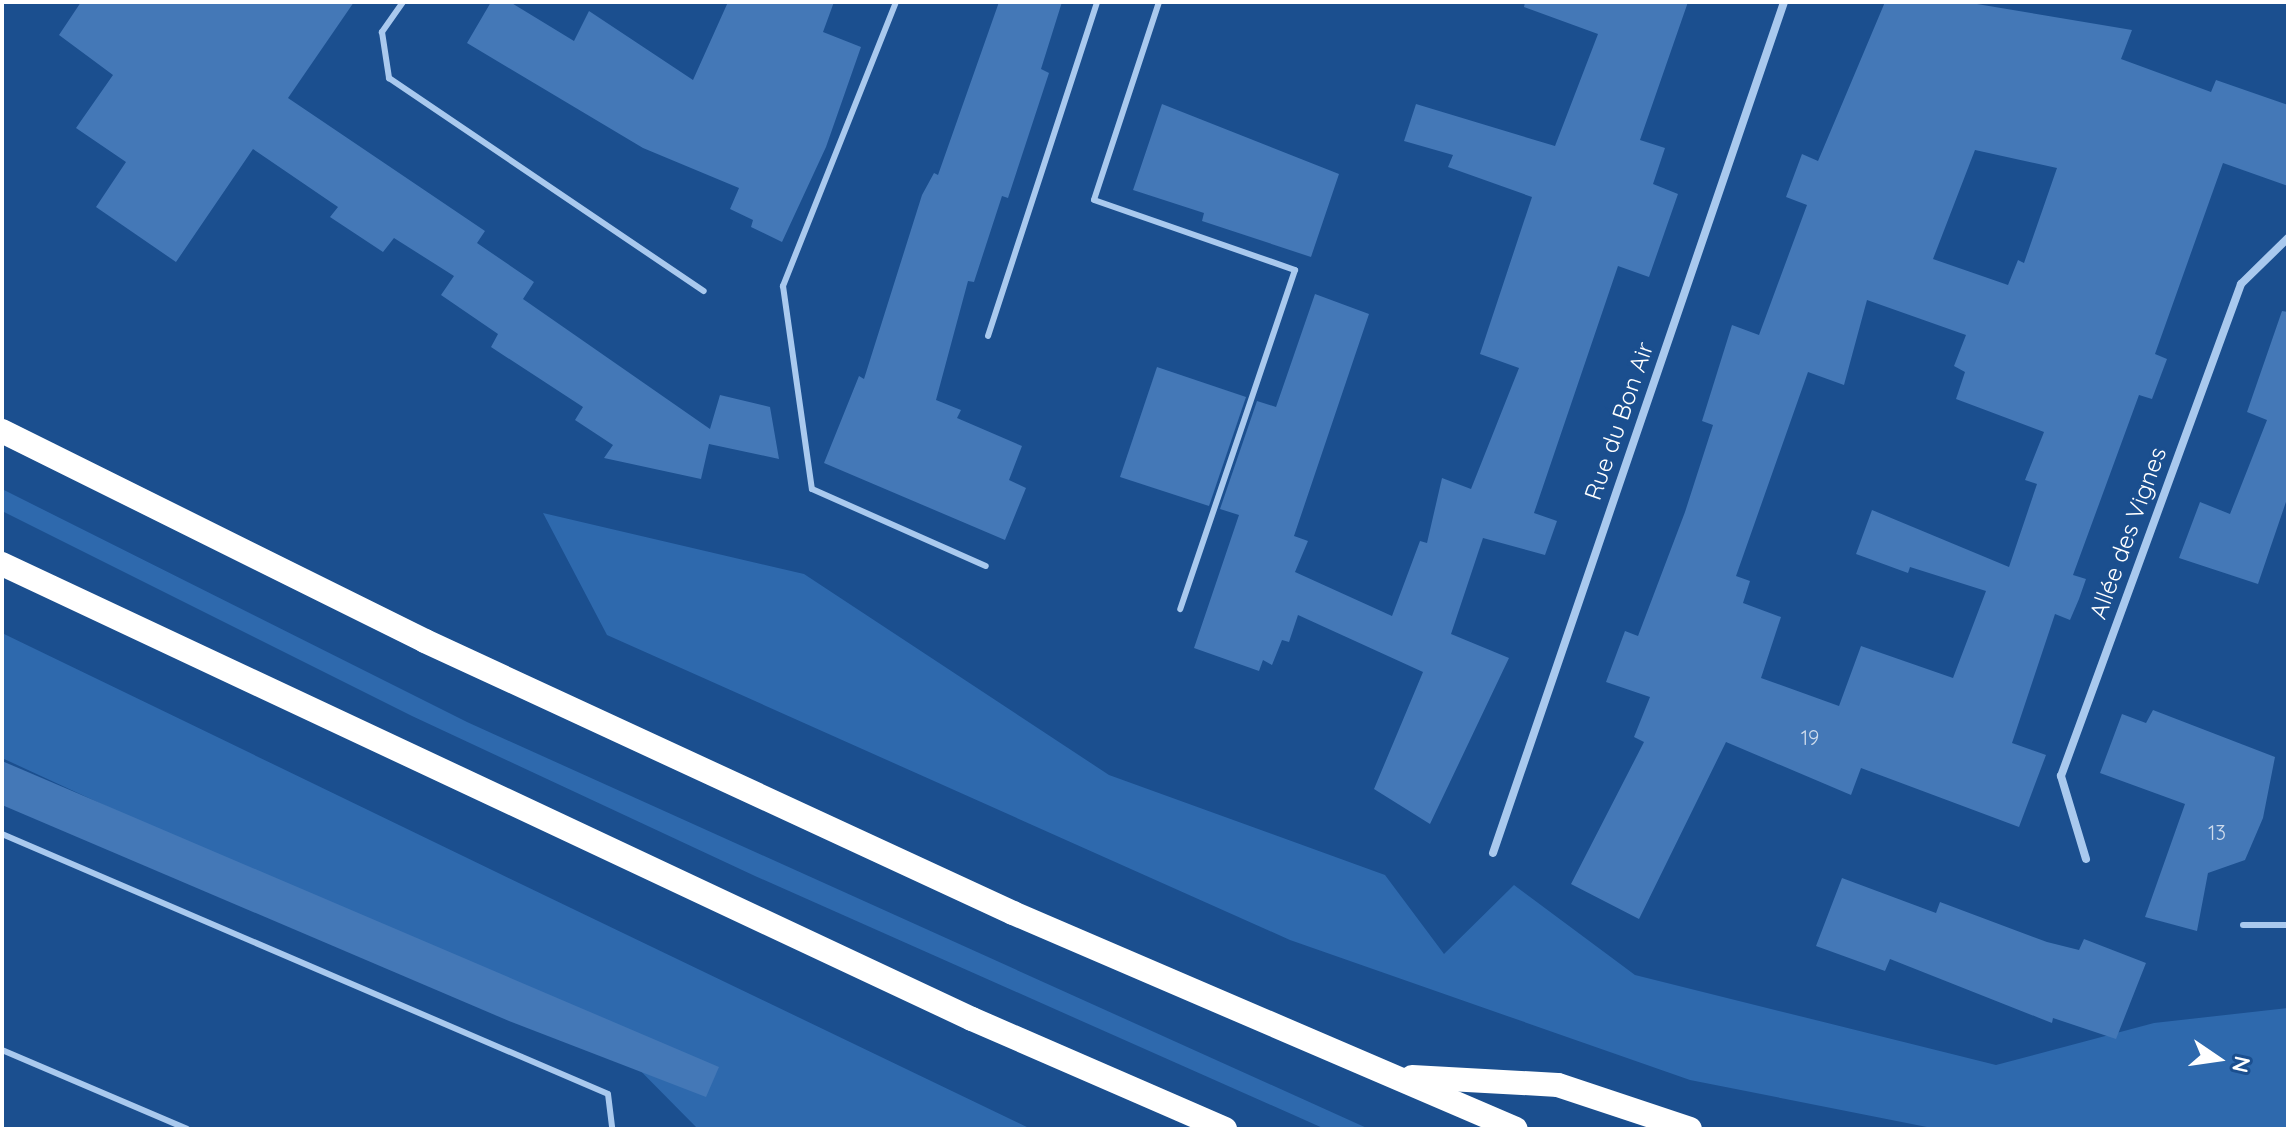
<!DOCTYPE html>
<html>
<head>
<meta charset="utf-8">
<style>
	body { margin:0 }
	#map { position:relative; width:2290px; height:1131px; overflow:hidden; background:#1b4f8f; font-family:Quicksand,sans-serif }
	div>[style] { position:absolute }
	.green>* { inset:0; background:#2e69ad }
	.building>* { inset:0; background:#4478b7 }
	.service>* { height:6px; margin:-3px; padding:0 3px; transform-origin:3px; border-radius:3px; background:#a9c9ee }
	.minor>* { height:8px; margin:-4px; padding:0 4px; transform-origin:4px; border-radius:4px; background:#a9c9ee }
	.motorway>* { height:24px; margin:-12px; padding:0 12px; transform-origin:12px; border-radius:12px; background:#fff }
	span { translate:-50% -50%; white-space:nowrap; text-align:center; line-height:1.15; -webkit-text-stroke:6px #1b4f8f; paint-order:stroke }
	.number-label { font-size:20px; color:#d0dded }
	.number-label span { -webkit-text-stroke-width:0 }
	.street-label { font-size:24px; color:#fff }
	.frame { position:absolute; inset:0; border:4px solid #fff; pointer-events:none }
	.north { position:absolute; left:2178px; top:1019px; width:80px; height:80px; -webkit-text-stroke:6px #1b4f8f; paint-order:stroke; rotate:103deg; font-size:22px; font-weight:700; line-height:32px; text-align:center; color:#fff }
	.north::after { content:''; display:block; margin:auto; width:28px; height:36px; background:#fff; clip-path:polygon(50% 0,100% 100%,50% 72%,0 100%) }
</style>
</head>
<body>
<div id="map">
	<div class="green">
		<i style="clip-path:polygon(2px 489px,467px 722px,1369px 1129px,1325px 1129px,755px 876px,412px 716px,2px 511px)"></i>
		<i style="clip-path:polygon(543px 513px,804px 574px,1109px 775px,1385px 875px,1444px 954px,1514px 885px,1635px 975px,1996px 1065px,2154px 1023px,2288px 1008px,2288px 1129px,1937px 1129px,1690px 1080px,1290px 940px,607px 635px)"></i>
		<i style="clip-path:polygon(2px 633px,492px 870px,1031px 1129px,698px 1129px,607px 1037px,2px 758px)"></i>
	</div>
	<div class="building">
		<i style="clip-path:polygon(81px 2px,354px 2px,288px 98px,485px 231px,477px 243px,534px 282px,523px 299px,710px 429px,720px 395px,770px 407px,779px 459px,709px 444px,701px 479px,604px 458px,613px 445px,575px 420px,583px 407px,491px 347px,498px 334px,441px 295px,454px 276px,394px 238px,383px 252px,330px 217px,338px 207px,253px 149px,176px 262px,96px 207px,126px 162px,76px 128px,113px 75px,59px 35px)"></i>
		<i style="clip-path:polygon(491px 2px,510px 2px,574px 41px,589px 11px,693px 80px,728px 2px,834px 2px,823px 32px,861px 47px,826px 147px,782px 242px,751px 227px,753px 220px,730px 209px,739px 188px,643px 148px,467px 43px)"></i>
		<i style="clip-path:polygon(999px 2px,1062px 2px,1041px 69px,1049px 73px,1008px 198px,1002px 196px,974px 282px,968px 281px,936px 400px,961px 410px,957px 418px,1022px 446px,1009px 480px,1026px 488px,1005px 540px,824px 463px,859px 376px,864px 379px,922px 195px,934px 173px,938px 175px)"></i>
		<i style="clip-path:polygon(1525px 2px,1688px 2px,1640px 140px,1665px 148px,1653px 184px,1678px 194px,1649px 277px,1618px 266px,1534px 513px,1557px 521px,1545px 555px,1483px 538px,1451px 634px,1509px 658px,1430px 824px,1374px 789px,1423px 672px,1298px 615px,1289px 642px,1282px 640px,1272px 665px,1263px 660px,1259px 671px,1194px 648px,1239px 515px,1220px 509px,1257px 401px,1276px 407px,1315px 294px,1369px 314px,1294px 536px,1308px 541px,1295px 572px,1392px 616px,1420px 541px,1427px 543px,1442px 478px,1471px 489px,1519px 368px,1480px 354px,1532px 197px,1448px 167px,1453px 155px,1404px 141px,1416px 104px,1555px 146px,1598px 34px,1524px 7px)"></i>
		<i style="clip-path:polygon(evenodd,1885px 2px,1965px 2px,2132px 30px,2121px 59px,2211px 92px,2216px 80px,2288px 105px,2288px 186px,2223px 163px,2155px 354px,2167px 359px,2152px 399px,2139px 395px,2073px 575px,2086px 579px,2079px 599px,2070px 620px,2055px 614px,2012px 743px,2046px 755px,2019px 827px,1861px 768px,1851px 795px,1726px 742px,1639px 919px,1571px 884px,1644px 742px,1634px 737px,1650px 697px,1606px 682px,1625px 631px,1638px 636px,1685px 512px,1713px 425px,1702px 421px,1732px 325px,1759px 335px,1807px 205px,1786px 197px,1802px 154px,1818px 161px,1885px 2px,1975px 150px,2057px 168px,2024px 263px,2018px 260px,2008px 285px,1933px 259px,1975px 150px,1885px 2px,1867px 300px,1966px 335px,1954px 366px,1965px 372px,1956px 399px,2044px 432px,2025px 480px,2037px 484px,2009px 567px,1872px 510px,1856px 554px,1908px 573px,1910px 567px,1986px 591px,1953px 678px,1861px 646px,1839px 706px,1761px 678px,1781px 617px,1743px 603px,1750px 581px,1736px 576px,1808px 372px,1844px 385px,1867px 300px)"></i>
		<i style="clip-path:polygon(1162px 104px,1339px 174px,1311px 257px,1202px 221px,1204px 213px,1133px 190px)"></i>
		<i style="clip-path:polygon(2282px 311px,2288px 312px,2288px 496px,2258px 584px,2179px 558px,2200px 502px,2230px 514px,2267px 420px,2247px 412px)"></i>
		<i style="clip-path:polygon(1157px 367px,1246px 397px,1209px 506px,1120px 477px)"></i>
		<i style="clip-path:polygon(2153px 710px,2275px 757px,2263px 818px,2245px 860px,2208px 873px,2197px 931px,2145px 917px,2185px 804px,2100px 773px,2122px 714px,2146px 723px)"></i>
		<i style="clip-path:polygon(2px 761px,719px 1067px,706px 1097px,509px 1021px,2px 805px)"></i>
		<i style="clip-path:polygon(1842px 878px,1936px 913px,1940px 902px,2047px 942px,2079px 950px,2084px 939px,2146px 963px,2116px 1039px,2053px 1018px,2052px 1023px,1890px 959px,1885px 971px,1816px 946px)"></i>
	</div>
	<div class="service">
		<i style="left:403px;top:2px;width:37px;rotate:125deg"></i>
		<i style="left:382px;top:32px;width:47px;rotate:81.3deg"></i>
		<i style="left:389px;top:78px;width:380px;rotate:34.1deg"></i>
		<i style="left:896px;top:2px;width:306px;rotate:111.7deg"></i>
		<i style="left:783px;top:286px;width:205px;rotate:81.9deg"></i>
		<i style="left:812px;top:489px;width:190px;rotate:23.9deg"></i>
		<i style="left:1159px;top:2px;width:208px;rotate:108.2deg"></i>
		<i style="left:1094px;top:200px;width:213px;rotate:19.2deg"></i>
		<i style="left:1295px;top:270px;width:358px;rotate:108.7deg"></i>
		<i style="left:988px;top:336px;width:351px;rotate:-71.9deg"></i>
		<i style="left:2px;top:834px;width:659px;rotate:23.22deg"></i>
		<i style="left:608px;top:1094px;width:35px;rotate:83deg"></i>
		<i style="left:2243px;top:925px;width:45px"></i>
		<i style="left:2px;top:1050px;width:201px;rotate:23.1deg"></i>
	</div>
	<div class="minor">
		<i style="left:1493px;top:853px;width:899px;rotate:-71.12deg"></i>
		<i style="left:2086px;top:859px;width:87px;rotate:-106.8deg"></i>
		<i style="left:2061px;top:776px;width:524px;rotate:-69.9deg"></i>
		<i style="left:2241px;top:284px;width:66px;rotate:-44.4deg"></i>
	</div>
	<div class="motorway">
		<i style="left:2px;top:431px;width:472px;rotate:26.4deg"></i>
		<i style="left:425px;top:641px;width:648px;rotate:24.82deg"></i>
		<i style="left:1013px;top:913px;width:547px;rotate:23.24deg"></i>
		<i style="left:2px;top:564px;width:1071px;rotate:25.13deg"></i>
		<i style="left:972px;top:1019px;width:276px;rotate:23.5deg"></i>
		<i style="left:1412px;top:1077px;width:146px;rotate:3.1deg"></i>
		<i style="left:1558px;top:1085px;width:139px;rotate:18.4deg"></i>
	</div>
	<div class="number-label">
		<span style="left:1810px;top:737px">19</span>
		<span style="left:2217px;top:832px">13</span>
	</div>
	<div class="street-label">
		<span style="left:1619px;top:421px;rotate:-71deg">Rue du Bon Air</span>
		<span style="left:2128px;top:533px;rotate:-70deg">Allée des Vignes</span>
	</div>
	<div class="frame"></div>
	<div class="north">N</div>
</div>
</body>
</html>
